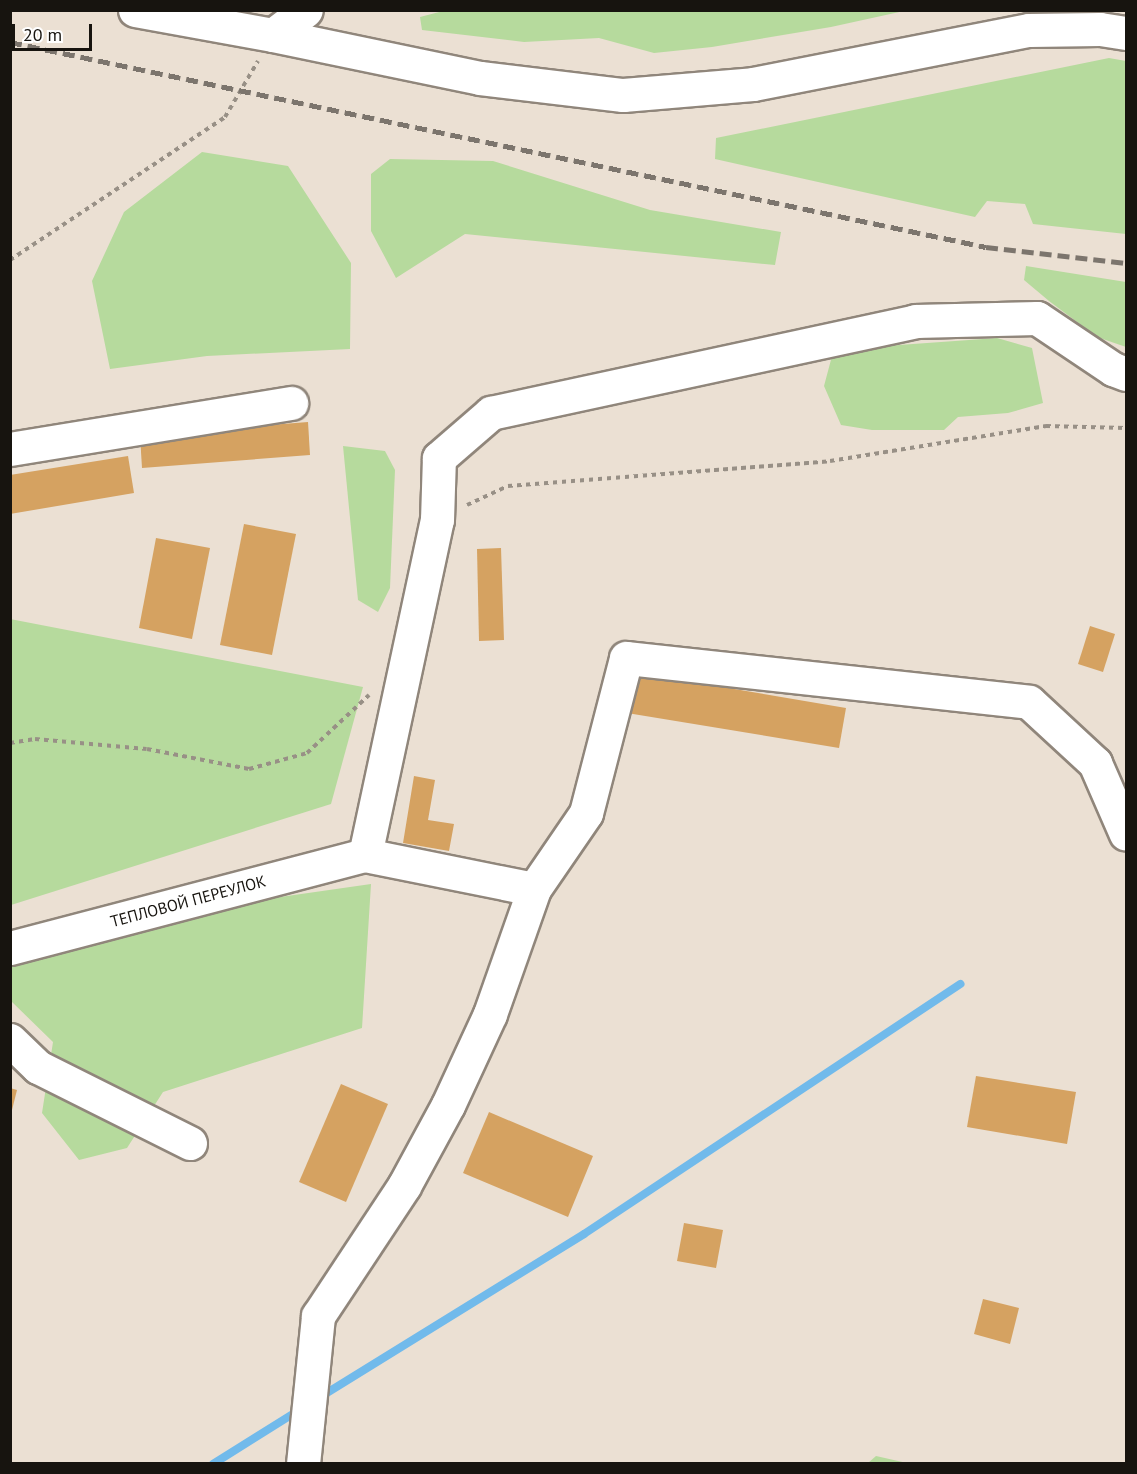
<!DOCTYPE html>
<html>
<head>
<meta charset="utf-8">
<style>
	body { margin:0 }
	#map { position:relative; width:1137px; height:1474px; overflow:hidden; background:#ebe0d3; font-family:"PT Sans",sans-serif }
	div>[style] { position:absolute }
	.green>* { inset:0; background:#b6da9d }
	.stream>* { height:8px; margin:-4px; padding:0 4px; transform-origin:4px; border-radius:4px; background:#71baeb }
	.building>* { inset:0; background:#d5a261 }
	.path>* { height:4px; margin-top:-2px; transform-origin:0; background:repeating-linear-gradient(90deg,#989086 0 4.5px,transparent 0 9px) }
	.roads { filter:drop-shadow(2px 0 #90867b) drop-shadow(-2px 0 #90867b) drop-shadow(0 2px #90867b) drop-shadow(0 -2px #90867b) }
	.minor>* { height:33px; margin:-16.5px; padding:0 16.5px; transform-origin:16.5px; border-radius:16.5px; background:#fff }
	.major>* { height:33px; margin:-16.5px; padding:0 16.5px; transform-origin:16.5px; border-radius:16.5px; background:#fff }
	.rail>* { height:4.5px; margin-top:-2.25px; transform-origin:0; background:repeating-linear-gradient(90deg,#7c756d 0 12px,transparent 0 18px) }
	span { translate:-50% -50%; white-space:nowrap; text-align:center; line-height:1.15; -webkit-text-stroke:4.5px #fff; paint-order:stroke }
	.street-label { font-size:16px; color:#17140f }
	.frame { position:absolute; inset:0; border:12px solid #17140f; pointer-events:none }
	.scale { position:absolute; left:12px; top:24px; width:80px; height:27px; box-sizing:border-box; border:3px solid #17140f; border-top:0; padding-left:8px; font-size:18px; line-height:21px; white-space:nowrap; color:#17140f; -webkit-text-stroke:4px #fff; paint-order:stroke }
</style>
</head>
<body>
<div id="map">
	<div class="green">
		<i style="clip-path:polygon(447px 10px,904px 10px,904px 11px,831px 27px,712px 47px,654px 53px,599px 38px,524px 42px,422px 30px,420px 17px)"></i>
		<i style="clip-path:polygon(1109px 58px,1126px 61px,1126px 234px,1033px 224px,1025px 204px,987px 201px,975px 217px,715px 159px,716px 138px)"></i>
		<i style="clip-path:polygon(202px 152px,288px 166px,351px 263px,350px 349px,207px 356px,110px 369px,92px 281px,124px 212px)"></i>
		<i style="clip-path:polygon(390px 159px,493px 161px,650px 210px,781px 232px,775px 265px,465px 234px,396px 278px,371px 231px,371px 174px)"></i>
		<i style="clip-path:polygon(1026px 266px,1126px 282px,1126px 347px,1097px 337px,1049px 301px,1024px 280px)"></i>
		<i style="clip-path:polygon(997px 338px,1032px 348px,1043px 403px,1008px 413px,958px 417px,944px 430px,872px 430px,841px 425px,824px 386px,832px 356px,871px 347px)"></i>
		<i style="clip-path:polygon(343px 446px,385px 451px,395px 470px,390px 588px,378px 612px,358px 600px)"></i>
		<i style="clip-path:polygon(10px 619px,363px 687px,331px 804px,11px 905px)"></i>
		<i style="clip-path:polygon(371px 884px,362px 1028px,163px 1092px,127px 1148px,79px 1160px,42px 1113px,53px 1042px,11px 1001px,10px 967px,182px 911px)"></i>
		<i style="clip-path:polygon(876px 1456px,907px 1463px,868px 1463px)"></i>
	</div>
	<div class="stream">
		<i style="left:317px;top:1399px;width:314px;rotate:-31.7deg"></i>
		<i style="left:584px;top:1234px;width:452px;rotate:-33.6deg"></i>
		<i style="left:213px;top:1464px;width:102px;rotate:-32.1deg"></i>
	</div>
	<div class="building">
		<i style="clip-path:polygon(308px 422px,310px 455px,142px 468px,140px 435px)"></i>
		<i style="clip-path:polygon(128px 456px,134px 493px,10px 514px,10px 475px)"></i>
		<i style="clip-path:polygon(244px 524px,296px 534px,272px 655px,220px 645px)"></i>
		<i style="clip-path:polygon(156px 538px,210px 548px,192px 639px,139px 628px)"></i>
		<i style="clip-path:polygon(501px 548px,504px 640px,479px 641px,477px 549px)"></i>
		<i style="clip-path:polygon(1090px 626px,1115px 634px,1103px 672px,1078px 664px)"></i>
		<i style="clip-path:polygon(634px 672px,846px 708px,839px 748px,627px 713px)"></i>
		<i style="clip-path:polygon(414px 776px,435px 780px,428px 820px,454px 824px,449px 851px,403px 843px)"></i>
		<i style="clip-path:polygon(976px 1076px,1076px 1092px,1067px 1144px,967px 1127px)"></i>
		<i style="clip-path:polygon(341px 1084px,388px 1104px,346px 1202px,299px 1182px)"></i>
		<i style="clip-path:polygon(10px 1088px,17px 1090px,11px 1114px,10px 1114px)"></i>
		<i style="clip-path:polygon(489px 1112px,593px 1156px,568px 1217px,463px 1173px)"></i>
		<i style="clip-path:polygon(684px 1223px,723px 1230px,716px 1268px,677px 1261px)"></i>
		<i style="clip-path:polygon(983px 1299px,1019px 1308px,1010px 1344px,974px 1334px)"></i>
	</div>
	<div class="path">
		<i style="left:10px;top:260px;width:258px;rotate:-33.6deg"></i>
		<i style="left:225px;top:117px;width:65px;rotate:-59.5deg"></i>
		<i style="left:467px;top:505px;width:45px;rotate:-24.9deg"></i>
		<i style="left:508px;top:486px;width:323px;rotate:-4.4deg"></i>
		<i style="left:830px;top:461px;width:219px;rotate:-9.2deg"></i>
		<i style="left:1046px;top:426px;width:80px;rotate:1.4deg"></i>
		<i style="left:10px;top:743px;width:25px;rotate:-9deg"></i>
		<i style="left:35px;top:739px;width:112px;rotate:5.1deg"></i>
		<i style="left:147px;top:749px;width:104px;rotate:11.1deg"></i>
		<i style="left:249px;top:769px;width:60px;rotate:-15.4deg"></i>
		<i style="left:307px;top:753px;width:85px;rotate:-43.1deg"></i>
	</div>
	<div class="roads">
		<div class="minor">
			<i style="left:273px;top:35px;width:41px;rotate:-37.1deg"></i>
			<i style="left:10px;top:449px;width:285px;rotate:-9.3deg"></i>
			<i style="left:365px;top:855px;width:343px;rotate:-77.9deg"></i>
			<i style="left:437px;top:520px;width:62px;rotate:-88.2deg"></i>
			<i style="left:439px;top:458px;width:69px;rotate:-40.9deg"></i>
			<i style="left:491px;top:413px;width:434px;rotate:-12.2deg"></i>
			<i style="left:915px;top:321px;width:122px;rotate:-1.4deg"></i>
			<i style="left:1037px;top:318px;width:92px;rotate:33.9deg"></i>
			<i style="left:1113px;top:369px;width:14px;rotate:21deg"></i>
			<i style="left:10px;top:948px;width:367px;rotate:-14.7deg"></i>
			<i style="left:365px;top:855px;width:172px;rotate:11.4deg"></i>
			<i style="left:534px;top:889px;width:92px;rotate:-55.6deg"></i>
			<i style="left:586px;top:813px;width:160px;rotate:-75.5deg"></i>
			<i style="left:626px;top:658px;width:405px;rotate:6.2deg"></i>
			<i style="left:1029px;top:702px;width:90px;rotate:42.7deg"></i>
			<i style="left:1095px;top:763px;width:77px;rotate:66.4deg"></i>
			<i style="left:10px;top:1040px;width:39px;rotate:44deg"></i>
			<i style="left:38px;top:1067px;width:170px;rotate:26.6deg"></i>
			<i style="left:303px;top:1464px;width:149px;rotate:-84.2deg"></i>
			<i style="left:318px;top:1316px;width:156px;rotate:-56.5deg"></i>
			<i style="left:404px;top:1186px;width:92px;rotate:-61.5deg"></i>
			<i style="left:448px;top:1105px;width:100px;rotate:-65.2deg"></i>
			<i style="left:490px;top:1014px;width:133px;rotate:-70.6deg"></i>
		</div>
		<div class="major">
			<i style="left:135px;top:10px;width:140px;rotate:10.3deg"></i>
			<i style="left:273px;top:35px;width:211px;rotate:11.7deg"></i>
			<i style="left:480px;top:78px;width:144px;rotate:6.8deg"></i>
			<i style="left:623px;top:95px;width:130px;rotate:-4.8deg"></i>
			<i style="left:753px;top:84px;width:281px;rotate:-11.1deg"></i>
			<i style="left:1029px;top:30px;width:71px;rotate:-0.8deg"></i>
			<i style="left:1100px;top:29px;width:26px;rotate:9deg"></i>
		</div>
	</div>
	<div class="rail">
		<i style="left:10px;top:42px;width:997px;rotate:11.86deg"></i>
		<i style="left:986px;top:247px;width:141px;rotate:6.5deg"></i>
	</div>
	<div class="street-label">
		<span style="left:188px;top:901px;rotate:-15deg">ТЕПЛОВОЙ ПЕРЕУЛОК</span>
	</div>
	<div class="frame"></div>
	<div class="scale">20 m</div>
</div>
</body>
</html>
